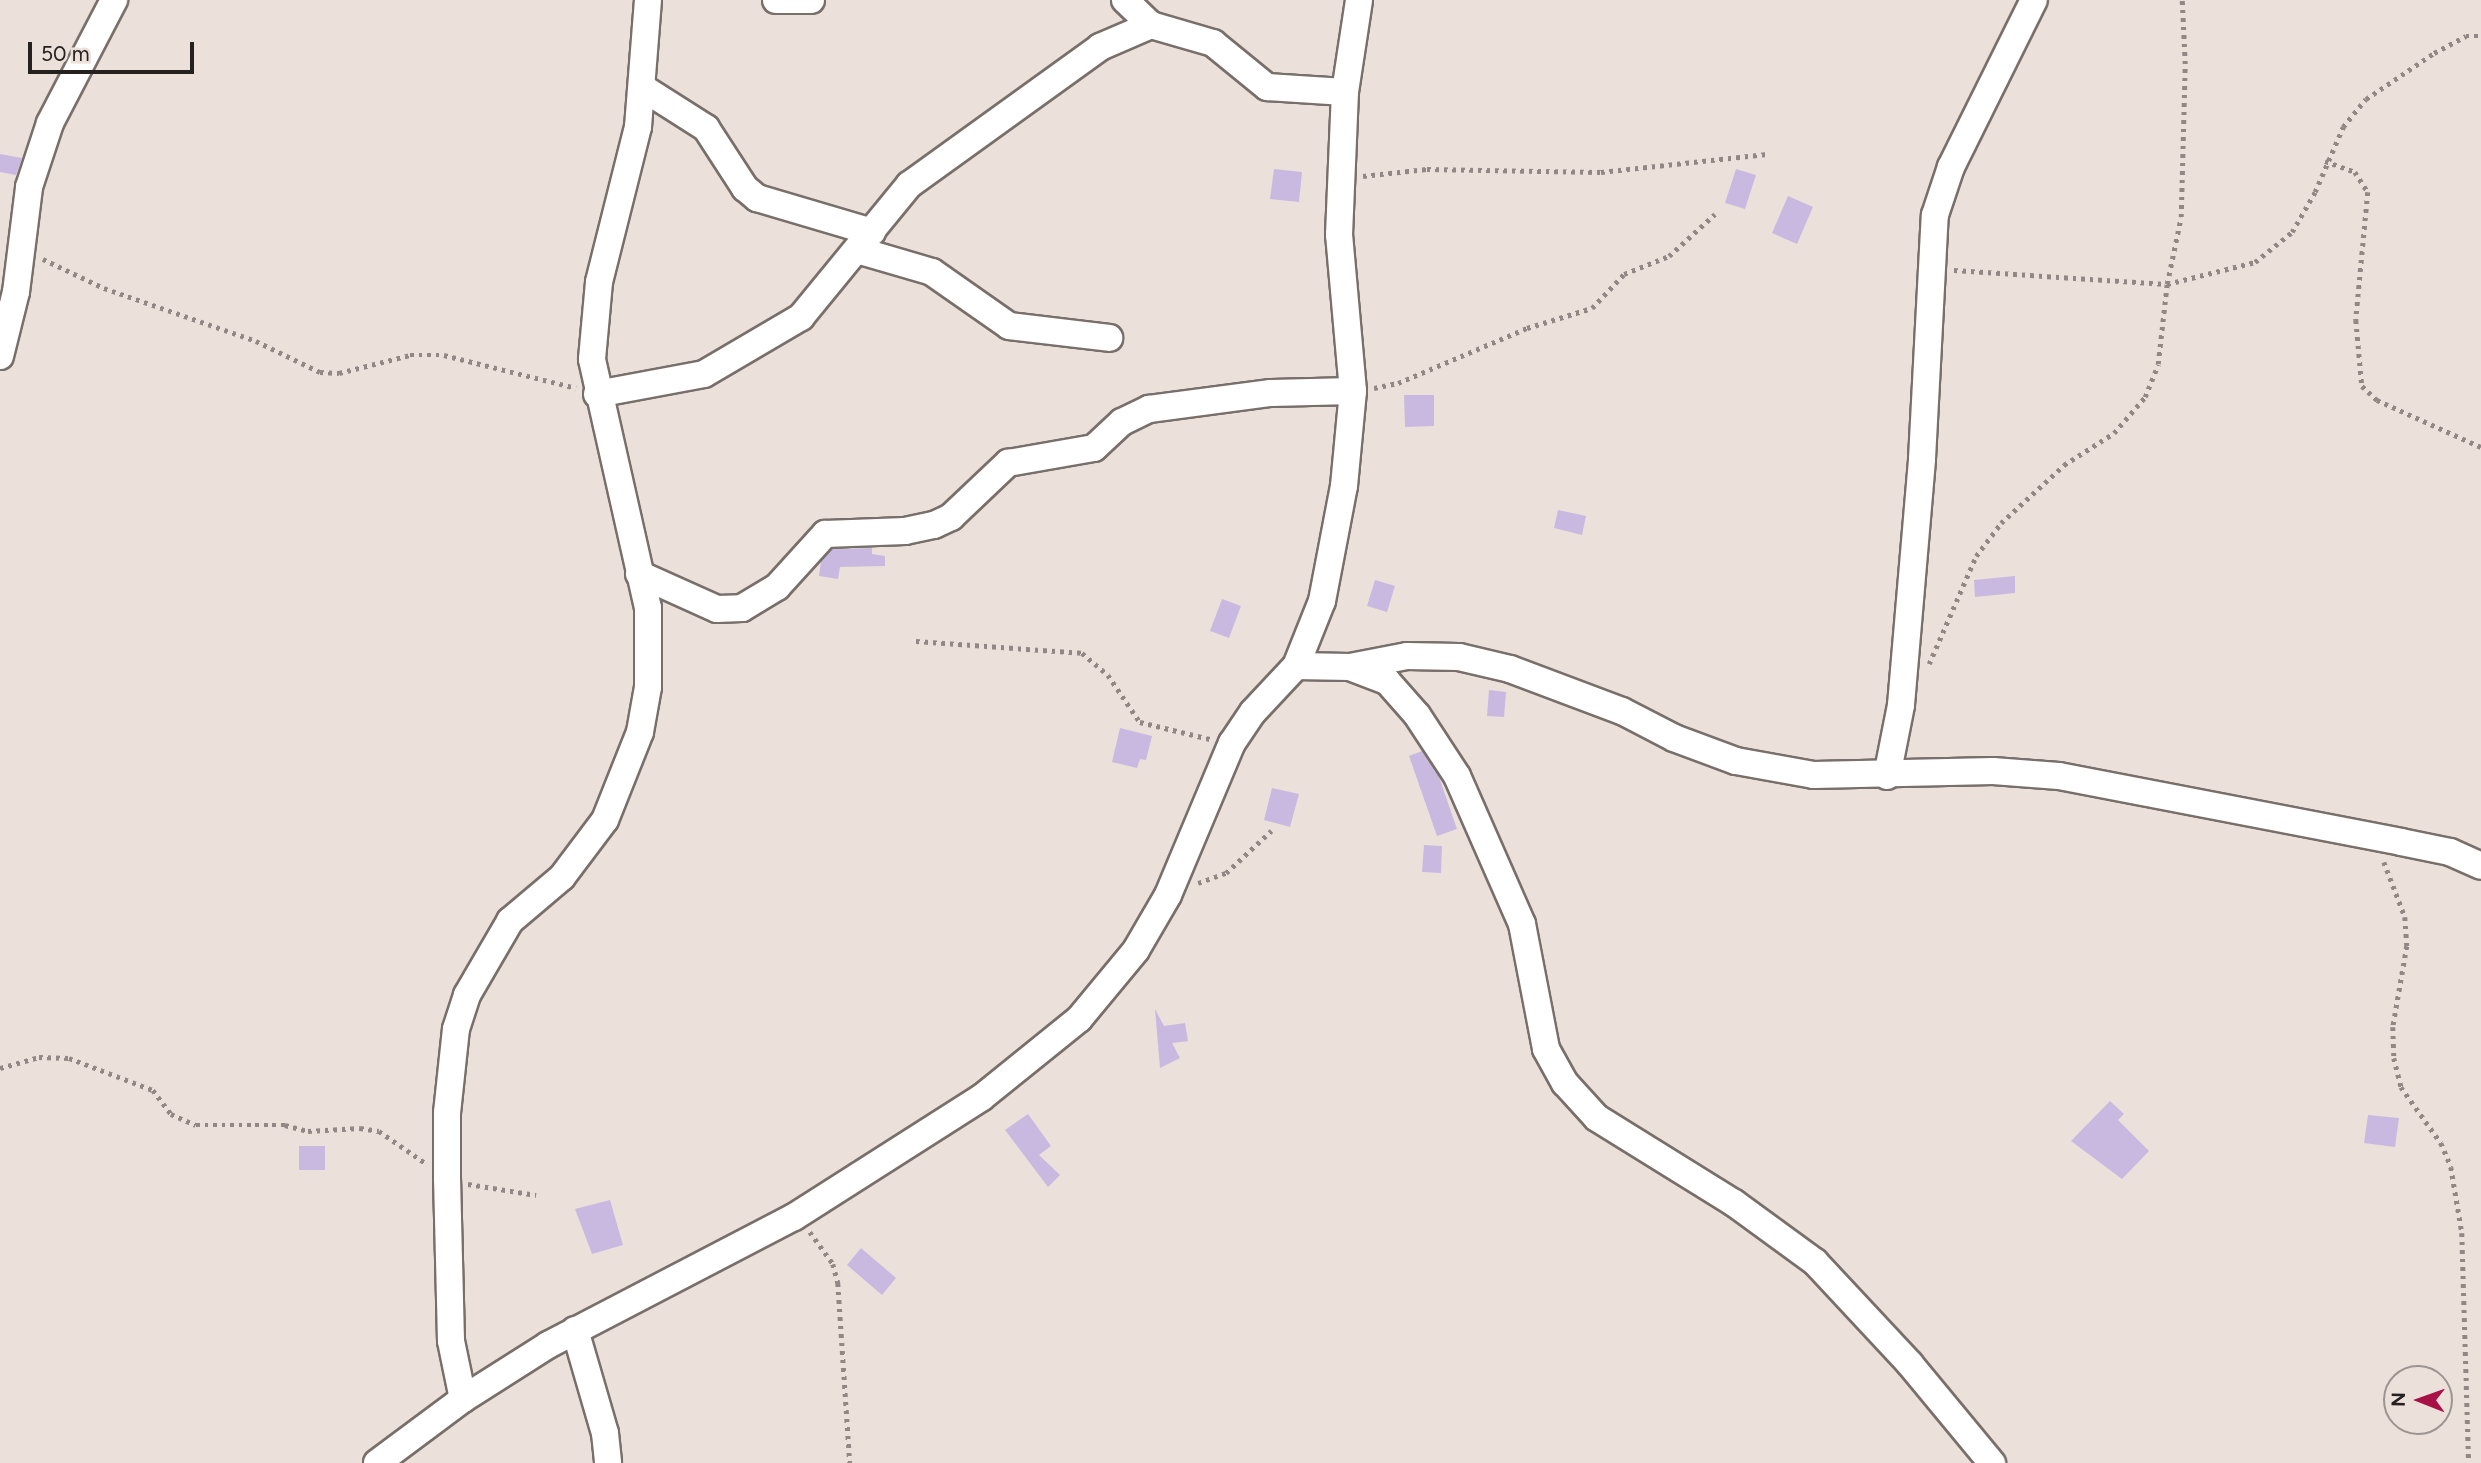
<!DOCTYPE html>
<html>
<head>
<meta charset="utf-8">
<style>
	body { margin:0 }
	#map { position:relative; width:2481px; height:1463px; overflow:hidden; background:#ece0db; font-family:Figtree,sans-serif }
	div>[style] { position:absolute }
	.building>* { inset:0; background:#c9b9e1 }
	.path>* { height:4.5px; margin-top:-2.25px; transform-origin:0; background:repeating-linear-gradient(90deg,#918885 0 3.5px,transparent 0 8.5px) }
	.roads { filter:drop-shadow(2px 0 #796f6a) drop-shadow(-2px 0 #796f6a) drop-shadow(0 2px #796f6a) drop-shadow(0 -2px #796f6a) }
	.minor>* { height:26px; margin:-13px; padding:0 13px; transform-origin:13px; border-radius:13px; background:#fff }
	span { translate:-50% -50%; white-space:nowrap; text-align:center; line-height:1.15; -webkit-text-stroke:5px #ece0db; paint-order:stroke }
	.north { position:absolute; left:2383px; top:1365px; width:70px; height:70px; box-sizing:border-box; background:#ece0db; border:2px solid #9c9490; border-radius:50%; rotate:271deg; font-size:19px; font-weight:700; line-height:28px; text-align:center; color:#25211f }
	.north::after { content:''; display:block; margin:auto; width:24px; height:32px; background:#a71145; clip-path:polygon(50% 0,100% 100%,50% 72%,0 100%) }
	.scale { position:absolute; left:28px; top:42px; width:166px; height:32px; box-sizing:border-box; border:4px solid #25211f; border-top:0; padding-left:9px; font-size:21px; line-height:24px; white-space:nowrap; color:#25211f; -webkit-text-stroke:5px #ece0db; paint-order:stroke }
</style>
</head>
<body>
<div id="map">
	<div class="building">
		<i style="clip-path:polygon(0 154px,22px 158px,16px 175px,0 172px)"></i>
		<i style="clip-path:polygon(1274px 169px,1302px 172px,1299px 202px,1270px 199px)"></i>
		<i style="clip-path:polygon(1736px 169px,1756px 175px,1745px 209px,1725px 203px)"></i>
		<i style="clip-path:polygon(1788px 196px,1813px 207px,1797px 244px,1772px 233px)"></i>
		<i style="clip-path:polygon(1404px 395px,1434px 395px,1434px 426px,1405px 427px)"></i>
		<i style="clip-path:polygon(1558px 510px,1586px 516px,1582px 535px,1554px 528px)"></i>
		<i style="clip-path:polygon(872px 548px,872px 554px,885px 556px,885px 566px,840px 567px,838px 579px,819px 576px,821px 562px,832px 549px)"></i>
		<i style="clip-path:polygon(2015px 576px,2015px 593px,1975px 597px,1974px 580px)"></i>
		<i style="clip-path:polygon(1375px 580px,1395px 586px,1387px 612px,1367px 606px)"></i>
		<i style="clip-path:polygon(1222px 599px,1241px 606px,1229px 638px,1210px 631px)"></i>
		<i style="clip-path:polygon(1489px 690px,1506px 692px,1504px 717px,1487px 716px)"></i>
		<i style="clip-path:polygon(1120px 728px,1152px 736px,1146px 760px,1140px 759px,1137px 768px,1112px 762px)"></i>
		<i style="clip-path:polygon(1422px 751px,1439px 777px,1457px 829px,1437px 836px,1409px 756px)"></i>
		<i style="clip-path:polygon(1272px 788px,1299px 794px,1290px 827px,1264px 820px)"></i>
		<i style="clip-path:polygon(1424px 845px,1442px 846px,1441px 873px,1422px 872px)"></i>
		<i style="clip-path:polygon(1155px 1009px,1164px 1026px,1185px 1023px,1188px 1041px,1172px 1043px,1180px 1058px,1160px 1068px)"></i>
		<i style="clip-path:polygon(2110px 1101px,2124px 1114px,2118px 1120px,2149px 1151px,2122px 1179px,2071px 1141px)"></i>
		<i style="clip-path:polygon(1028px 1114px,1051px 1146px,1039px 1155px,1060px 1175px,1048px 1187px,1005px 1130px)"></i>
		<i style="clip-path:polygon(2368px 1115px,2399px 1118px,2395px 1147px,2364px 1143px)"></i>
		<i style="clip-path:polygon(299px 1146px,325px 1146px,325px 1170px,299px 1170px)"></i>
		<i style="clip-path:polygon(610px 1200px,623px 1245px,592px 1254px,575px 1209px)"></i>
		<i style="clip-path:polygon(861px 1248px,896px 1278px,882px 1295px,847px 1265px)"></i>
	</div>
	<div class="path">
		<i style="left:2325px;top:161px;width:32px;rotate:20deg"></i>
		<i style="left:2355px;top:172px;width:24px;rotate:57deg"></i>
		<i style="left:2368px;top:192px;width:129px;rotate:95.4deg"></i>
		<i style="left:2356px;top:320px;width:66px;rotate:84.8deg"></i>
		<i style="left:2362px;top:386px;width:21px;rotate:43deg"></i>
		<i style="left:2377px;top:400px;width:114px;rotate:24.3deg"></i>
		<i style="left:1363px;top:176px;width:64px;rotate:-6.2deg"></i>
		<i style="left:1427px;top:169px;width:174px;rotate:1deg"></i>
		<i style="left:1601px;top:172px;width:167px;rotate:-6.2deg"></i>
		<i style="left:43px;top:259px;width:68px;rotate:25.4deg"></i>
		<i style="left:104px;top:288px;width:161px;rotate:19.2deg"></i>
		<i style="left:256px;top:341px;width:71px;rotate:25.8deg"></i>
		<i style="left:320px;top:372px;width:19px;rotate:3deg"></i>
		<i style="left:339px;top:373px;width:73px;rotate:-14.2deg"></i>
		<i style="left:410px;top:355px;width:34px"></i>
		<i style="left:444px;top:355px;width:136px;rotate:14deg"></i>
		<i style="left:1954px;top:270px;width:213px;rotate:3.8deg"></i>
		<i style="left:2167px;top:284px;width:91px;rotate:-14deg"></i>
		<i style="left:2255px;top:262px;width:48px;rotate:-39deg"></i>
		<i style="left:2292px;top:232px;width:46px;rotate:-60.1deg"></i>
		<i style="left:2315px;top:192px;width:71px;rotate:-66.7deg"></i>
		<i style="left:2343px;top:127px;width:36px;rotate:-51deg"></i>
		<i style="left:2366px;top:99px;width:82px;rotate:-34.1deg"></i>
		<i style="left:2434px;top:53px;width:36px;rotate:-28deg"></i>
		<i style="left:2466px;top:36px;width:15px"></i>
		<i style="left:1374px;top:388px;width:25px;rotate:-12deg"></i>
		<i style="left:1398px;top:383px;width:140px;rotate:-23.1deg"></i>
		<i style="left:1527px;top:328px;width:68px;rotate:-17.1deg"></i>
		<i style="left:1592px;top:308px;width:47px;rotate:-46.7deg"></i>
		<i style="left:1624px;top:274px;width:48px;rotate:-21.8deg"></i>
		<i style="left:1669px;top:256px;width:62px;rotate:-42.4deg"></i>
		<i style="left:916px;top:641px;width:166px;rotate:4.1deg"></i>
		<i style="left:1082px;top:653px;width:34px;rotate:40deg"></i>
		<i style="left:1108px;top:675px;width:57px;rotate:55.8deg"></i>
		<i style="left:1140px;top:722px;width:72px;rotate:13.7deg"></i>
		<i style="left:1929px;top:664px;width:118px;rotate:-66.5deg"></i>
		<i style="left:1976px;top:556px;width:41px;rotate:-52.9deg"></i>
		<i style="left:2001px;top:523px;width:86px;rotate:-42.6deg"></i>
		<i style="left:2064px;top:465px;width:59px;rotate:-32.6deg"></i>
		<i style="left:2114px;top:433px;width:48px;rotate:-49.3deg"></i>
		<i style="left:2145px;top:397px;width:35px;rotate:-68deg"></i>
		<i style="left:2158px;top:364px;width:81px;rotate:-83.6deg"></i>
		<i style="left:2167px;top:284px;width:68px;rotate:-78.2deg"></i>
		<i style="left:2181px;top:217px;width:153px;rotate:-88.5deg"></i>
		<i style="left:2185px;top:64px;width:64px;rotate:-92.7deg"></i>
		<i style="left:2384px;top:862px;width:59px;rotate:69.1deg"></i>
		<i style="left:2405px;top:917px;width:29px;rotate:86deg"></i>
		<i style="left:2407px;top:946px;width:82px;rotate:99.8deg"></i>
		<i style="left:2393px;top:1027px;width:31px;rotate:88deg"></i>
		<i style="left:2394px;top:1058px;width:30px;rotate:76deg"></i>
		<i style="left:2401px;top:1087px;width:69px;rotate:54.5deg"></i>
		<i style="left:2441px;top:1143px;width:26px;rotate:67deg"></i>
		<i style="left:2451px;top:1167px;width:67px;rotate:80.5deg"></i>
		<i style="left:2462px;top:1233px;width:230px;rotate:88.3deg"></i>
		<i style="left:1198px;top:883px;width:30px;rotate:-20deg"></i>
		<i style="left:1226px;top:873px;width:62px;rotate:-43deg"></i>
		<i style="left:0;top:1068px;width:41px;rotate:-15.8deg"></i>
		<i style="left:39px;top:1057px;width:30px;rotate:2deg"></i>
		<i style="left:69px;top:1058px;width:90px;rotate:20.9deg"></i>
		<i style="left:153px;top:1090px;width:30px;rotate:53deg"></i>
		<i style="left:171px;top:1114px;width:27px;rotate:24deg"></i>
		<i style="left:196px;top:1125px;width:89px"></i>
		<i style="left:285px;top:1125px;width:24px;rotate:15deg"></i>
		<i style="left:308px;top:1131px;width:52px;rotate:-3.3deg"></i>
		<i style="left:360px;top:1128px;width:19px;rotate:9deg"></i>
		<i style="left:379px;top:1131px;width:55px;rotate:34.6deg"></i>
		<i style="left:468px;top:1184px;width:69px;rotate:9.2deg"></i>
		<i style="left:810px;top:1232px;width:39px;rotate:54deg"></i>
		<i style="left:833px;top:1264px;width:20px;rotate:75deg"></i>
		<i style="left:838px;top:1283px;width:180px;rotate:86.2deg"></i>
	</div>
	<div class="roads">
		<div class="minor">
			<i style="left:776px;top:0;width:35px"></i>
			<i style="left:1125px;top:0;width:36px;rotate:44deg"></i>
			<i style="left:1151px;top:25px;width:65px;rotate:16.2deg"></i>
			<i style="left:1213px;top:43px;width:70px;rotate:39.2deg"></i>
			<i style="left:1267px;top:87px;width:78px;rotate:3.7deg"></i>
			<i style="left:643px;top:88px;width:75px;rotate:32.4deg"></i>
			<i style="left:706px;top:128px;width:72px;rotate:57deg"></i>
			<i style="left:745px;top:188px;width:16px;rotate:40deg"></i>
			<i style="left:757px;top:198px;width:120px;rotate:16.5deg"></i>
			<i style="left:857px;top:250px;width:78px;rotate:16.3deg"></i>
			<i style="left:932px;top:272px;width:94px;rotate:35deg"></i>
			<i style="left:1009px;top:326px;width:101px;rotate:6.8deg"></i>
			<i style="left:0;top:356px;width:66px;rotate:-76deg"></i>
			<i style="left:16px;top:292px;width:106px;rotate:-82.9deg"></i>
			<i style="left:29px;top:187px;width:67px;rotate:-71.8deg"></i>
			<i style="left:50px;top:123px;width:139px;rotate:-62.5deg"></i>
			<i style="left:597px;top:394px;width:109px;rotate:-10.6deg"></i>
			<i style="left:704px;top:374px;width:113px;rotate:-30.4deg"></i>
			<i style="left:801px;top:317px;width:171px;rotate:-50.7deg"></i>
			<i style="left:909px;top:185px;width:236px;rotate:-35.8deg"></i>
			<i style="left:1100px;top:47px;width:56px;rotate:-23.3deg"></i>
			<i style="left:639px;top:574px;width:85px;rotate:24.2deg"></i>
			<i style="left:717px;top:609px;width:25px;rotate:-2deg"></i>
			<i style="left:742px;top:608px;width:41px;rotate:-31deg"></i>
			<i style="left:777px;top:587px;width:72px;rotate:-47.8deg"></i>
			<i style="left:825px;top:534px;width:80px;rotate:-2.1deg"></i>
			<i style="left:905px;top:531px;width:30px;rotate:-12deg"></i>
			<i style="left:934px;top:525px;width:19px;rotate:-25deg"></i>
			<i style="left:951px;top:517px;width:79px;rotate:-43.5deg"></i>
			<i style="left:1008px;top:463px;width:87px;rotate:-9.9deg"></i>
			<i style="left:1094px;top:448px;width:38px;rotate:-43deg"></i>
			<i style="left:1122px;top:422px;width:30px;rotate:-26deg"></i>
			<i style="left:1149px;top:409px;width:123px;rotate:-7.5deg"></i>
			<i style="left:1271px;top:393px;width:82px;rotate:-1.4deg"></i>
			<i style="left:1296px;top:666px;width:54px;rotate:1.1deg"></i>
			<i style="left:1350px;top:667px;width:40px;rotate:21deg"></i>
			<i style="left:1387px;top:681px;width:45px;rotate:48.6deg"></i>
			<i style="left:1417px;top:715px;width:73px;rotate:56.7deg"></i>
			<i style="left:1457px;top:776px;width:162px;rotate:66.3deg"></i>
			<i style="left:1522px;top:924px;width:127px;rotate:79.1deg"></i>
			<i style="left:1546px;top:1049px;width:39px;rotate:61deg"></i>
			<i style="left:1565px;top:1083px;width:47px;rotate:47.6deg"></i>
			<i style="left:1597px;top:1118px;width:161px;rotate:31.8deg"></i>
			<i style="left:1734px;top:1203px;width:100px;rotate:36.1deg"></i>
			<i style="left:1815px;top:1262px;width:139px;rotate:47deg"></i>
			<i style="left:1910px;top:1364px;width:129px;rotate:50.4deg"></i>
			<i style="left:1350px;top:667px;width:58px;rotate:-10.9deg"></i>
			<i style="left:1407px;top:656px;width:52px;rotate:1.1deg"></i>
			<i style="left:1459px;top:657px;width:52px;rotate:13.2deg"></i>
			<i style="left:1510px;top:669px;width:120px;rotate:20.6deg"></i>
			<i style="left:1622px;top:711px;width:59px;rotate:27.4deg"></i>
			<i style="left:1674px;top:738px;width:66px;rotate:20.4deg"></i>
			<i style="left:1736px;top:761px;width:79px;rotate:10.2deg"></i>
			<i style="left:1814px;top:775px;width:179px;rotate:-1.3deg"></i>
			<i style="left:1993px;top:771px;width:66px;rotate:4.3deg"></i>
			<i style="left:2059px;top:776px;width:348px;rotate:10.9deg"></i>
			<i style="left:2401px;top:842px;width:50px;rotate:11.5deg"></i>
			<i style="left:2450px;top:852px;width:34px;rotate:24deg"></i>
			<i style="left:1887px;top:776px;width:72px;rotate:-78.8deg"></i>
			<i style="left:1901px;top:705px;width:247px;rotate:-85.1deg"></i>
			<i style="left:1922px;top:459px;width:244px;rotate:-87deg"></i>
			<i style="left:1935px;top:215px;width:51px;rotate:-71.6deg"></i>
			<i style="left:1951px;top:167px;width:186px;rotate:-63.6deg"></i>
			<i style="left:575px;top:1330px;width:107px;rotate:73.8deg"></i>
			<i style="left:605px;top:1433px;width:30px;rotate:84deg"></i>
			<i style="left:463px;top:1399px;width:59px;rotate:-101.7deg"></i>
			<i style="left:451px;top:1341px;width:162px;rotate:-91.4deg"></i>
			<i style="left:447px;top:1179px;width:66px;rotate:-90deg"></i>
			<i style="left:447px;top:1113px;width:84px;rotate:-83.9deg"></i>
			<i style="left:456px;top:1029px;width:36px;rotate:-72deg"></i>
			<i style="left:467px;top:995px;width:86px;rotate:-59.8deg"></i>
			<i style="left:510px;top:921px;width:68px;rotate:-40.2deg"></i>
			<i style="left:562px;top:877px;width:71px;rotate:-53deg"></i>
			<i style="left:605px;top:820px;width:95px;rotate:-68.3deg"></i>
			<i style="left:640px;top:732px;width:46px;rotate:-79.9deg"></i>
			<i style="left:648px;top:687px;width:79px;rotate:-90deg"></i>
			<i style="left:648px;top:608px;width:255px;rotate:-102.7deg"></i>
			<i style="left:592px;top:359px;width:77px;rotate:-84.8deg"></i>
			<i style="left:599px;top:282px;width:160px;rotate:-75.9deg"></i>
			<i style="left:638px;top:127px;width:127px;rotate:-85.5deg"></i>
			<i style="left:377px;top:1463px;width:107px;rotate:-36.7deg"></i>
			<i style="left:463px;top:1399px;width:101px;rotate:-32.4deg"></i>
			<i style="left:548px;top:1345px;width:277px;rotate:-27.5deg"></i>
			<i style="left:794px;top:1217px;width:222px;rotate:-32.5deg"></i>
			<i style="left:981px;top:1098px;width:126px;rotate:-38.9deg"></i>
			<i style="left:1079px;top:1019px;width:89px;rotate:-50.4deg"></i>
			<i style="left:1136px;top:950px;width:64px;rotate:-59.8deg"></i>
			<i style="left:1168px;top:895px;width:165px;rotate:-67.2deg"></i>
			<i style="left:1232px;top:743px;width:37px;rotate:-56deg"></i>
			<i style="left:1253px;top:712px;width:63px;rotate:-46.9deg"></i>
			<i style="left:1296px;top:666px;width:70px;rotate:-68.2deg"></i>
			<i style="left:1322px;top:601px;width:117px;rotate:-79.2deg"></i>
			<i style="left:1344px;top:486px;width:95px;rotate:-84.6deg"></i>
			<i style="left:1353px;top:391px;width:157px;rotate:-95.1deg"></i>
			<i style="left:1339px;top:235px;width:143px;rotate:-87.6deg"></i>
			<i style="left:1345px;top:92px;width:93px;rotate:-81.3deg"></i>
		</div>
	</div>
	<div class="north">N</div>
	<div class="scale">50 m</div>
</div>
</body>
</html>
